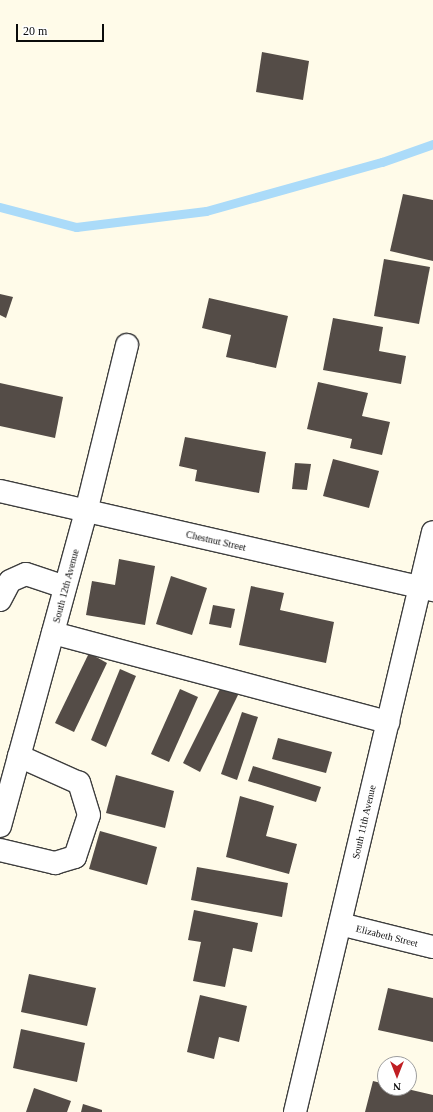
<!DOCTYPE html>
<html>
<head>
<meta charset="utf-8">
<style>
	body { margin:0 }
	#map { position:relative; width:433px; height:1112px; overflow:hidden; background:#fffbe9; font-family:"Times New Roman",serif }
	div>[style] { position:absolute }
	.stream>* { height:9px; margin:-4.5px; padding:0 4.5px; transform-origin:4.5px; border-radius:4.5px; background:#abdbf9 }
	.building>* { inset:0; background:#544c47 }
	.roads { filter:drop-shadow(1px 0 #3e3e3e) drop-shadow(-1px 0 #3e3e3e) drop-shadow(0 1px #3e3e3e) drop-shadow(0 -1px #3e3e3e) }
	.minor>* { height:22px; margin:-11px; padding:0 11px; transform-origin:11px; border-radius:11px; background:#fff }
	span { translate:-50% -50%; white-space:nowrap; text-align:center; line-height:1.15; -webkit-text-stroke:4px #fff; paint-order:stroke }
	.street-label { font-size:10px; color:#0b0b0b }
	.north { position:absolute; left:377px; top:1056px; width:40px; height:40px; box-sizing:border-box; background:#fff; border:1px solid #9d9d9d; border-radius:50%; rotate:180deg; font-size:11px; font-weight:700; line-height:16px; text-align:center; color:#0b0b0b }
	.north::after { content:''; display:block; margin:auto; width:14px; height:18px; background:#c01e23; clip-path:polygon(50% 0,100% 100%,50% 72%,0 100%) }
	.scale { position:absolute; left:16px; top:24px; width:88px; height:18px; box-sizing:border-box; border:2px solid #0b0b0b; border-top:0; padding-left:5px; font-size:12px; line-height:14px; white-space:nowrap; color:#0b0b0b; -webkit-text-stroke:3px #fff; paint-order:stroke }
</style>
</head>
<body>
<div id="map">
	<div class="stream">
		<i style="left:0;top:207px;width:79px;rotate:14.7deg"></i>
		<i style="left:76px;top:227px;width:131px;rotate:-7deg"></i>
		<i style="left:206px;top:211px;width:183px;rotate:-15.6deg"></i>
		<i style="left:382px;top:162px;width:54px;rotate:-19.4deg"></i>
	</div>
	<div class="building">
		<i style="clip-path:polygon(262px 52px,309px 61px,303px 100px,256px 92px)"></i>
		<i style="clip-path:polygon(403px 194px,433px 200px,433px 261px,390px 251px)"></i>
		<i style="clip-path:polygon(384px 259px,430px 267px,419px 324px,374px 316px)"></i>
		<i style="clip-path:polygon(0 294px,13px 297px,6px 318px,0 315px)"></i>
		<i style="clip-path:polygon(209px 298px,288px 316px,276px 368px,226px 357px,231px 335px,202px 328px)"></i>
		<i style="clip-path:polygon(333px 318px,383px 327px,379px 351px,406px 356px,401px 384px,323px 370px)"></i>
		<i style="clip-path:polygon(318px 382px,368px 393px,362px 416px,390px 422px,382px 455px,350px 448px,352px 439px,307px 429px)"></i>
		<i style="clip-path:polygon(0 383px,63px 397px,55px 438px,0 426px)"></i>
		<i style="clip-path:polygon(185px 437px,266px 452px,259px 493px,195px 481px,197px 470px,179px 466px)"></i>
		<i style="clip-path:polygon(333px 459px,379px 471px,369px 508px,323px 496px)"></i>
		<i style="clip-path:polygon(295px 463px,311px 464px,307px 490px,292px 489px)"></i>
		<i style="clip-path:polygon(119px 559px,155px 566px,145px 625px,86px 615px,92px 581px,115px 585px)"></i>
		<i style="clip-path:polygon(171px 576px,207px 588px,192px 635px,156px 624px)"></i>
		<i style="clip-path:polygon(251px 586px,284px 593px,280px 610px,334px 622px,326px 663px,239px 645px)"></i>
		<i style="clip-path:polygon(213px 605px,235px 609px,231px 628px,209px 624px)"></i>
		<i style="clip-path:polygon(89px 653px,107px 663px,74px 732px,55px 723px)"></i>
		<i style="clip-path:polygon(120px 669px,136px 676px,106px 747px,91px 740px)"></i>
		<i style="clip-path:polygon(222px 685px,239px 693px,200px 772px,183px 763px)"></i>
		<i style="clip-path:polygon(180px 689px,198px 697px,169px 762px,151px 754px)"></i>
		<i style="clip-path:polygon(242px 712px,258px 717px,237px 780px,221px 774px)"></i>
		<i style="clip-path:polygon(278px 738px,332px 752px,326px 773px,272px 759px)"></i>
		<i style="clip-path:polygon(253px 766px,321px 787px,316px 802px,248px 781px)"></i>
		<i style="clip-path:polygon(116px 775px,174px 791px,165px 828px,106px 813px)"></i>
		<i style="clip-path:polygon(240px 796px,274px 806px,266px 836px,297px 844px,289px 874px,226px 857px)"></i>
		<i style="clip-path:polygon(100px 831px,157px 847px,147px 885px,89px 869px)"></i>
		<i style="clip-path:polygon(197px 867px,288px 883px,282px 917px,191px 900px)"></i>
		<i style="clip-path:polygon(194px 910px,258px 923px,252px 952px,233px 948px,225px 987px,193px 981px,201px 942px,188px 940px)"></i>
		<i style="clip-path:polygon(29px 974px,96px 988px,87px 1026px,21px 1012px)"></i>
		<i style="clip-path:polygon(388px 988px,433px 998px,433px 1042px,378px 1030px)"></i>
		<i style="clip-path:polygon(200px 995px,247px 1006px,239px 1042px,219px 1037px,214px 1059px,187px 1052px)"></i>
		<i style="clip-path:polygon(21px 1029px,85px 1043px,77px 1082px,13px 1068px)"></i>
		<i style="clip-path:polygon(373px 1081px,385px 1084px,385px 1088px,403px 1088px,433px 1095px,433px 1112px,365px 1112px)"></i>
		<i style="clip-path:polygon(34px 1088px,71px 1101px,67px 1112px,26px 1112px)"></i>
		<i style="clip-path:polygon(83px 1104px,102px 1110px,102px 1112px,81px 1112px)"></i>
	</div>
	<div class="roads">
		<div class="minor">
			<i style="left:0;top:491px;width:444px;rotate:12.9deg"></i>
			<i style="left:0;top:600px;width:21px;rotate:-62deg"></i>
			<i style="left:10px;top:581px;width:17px;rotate:-24deg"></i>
			<i style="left:26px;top:574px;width:41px;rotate:18.4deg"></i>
			<i style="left:53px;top:633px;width:347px;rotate:14.9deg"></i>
			<i style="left:0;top:826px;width:326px;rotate:-74.7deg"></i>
			<i style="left:86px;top:512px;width:172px;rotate:-76.2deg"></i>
			<i style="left:0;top:850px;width:57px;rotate:13.3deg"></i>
			<i style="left:55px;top:863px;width:21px;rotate:-17deg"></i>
			<i style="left:75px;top:857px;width:44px;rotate:-71.6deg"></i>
			<i style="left:89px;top:815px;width:34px;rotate:-107deg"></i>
			<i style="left:79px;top:783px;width:66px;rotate:-155.8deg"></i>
			<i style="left:340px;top:924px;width:96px;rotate:13.9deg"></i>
			<i style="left:295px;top:1112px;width:596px;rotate:-76.62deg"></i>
		</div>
	</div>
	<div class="street-label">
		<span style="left:216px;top:541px;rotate:13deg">Chestnut Street</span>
		<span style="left:66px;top:586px;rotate:-75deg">South 12th Avenue</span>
		<span style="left:364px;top:822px;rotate:-77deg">South 11th Avenue</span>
		<span style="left:387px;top:936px;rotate:14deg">Elizabeth Street</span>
	</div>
	<div class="north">N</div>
	<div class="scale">20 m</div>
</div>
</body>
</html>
